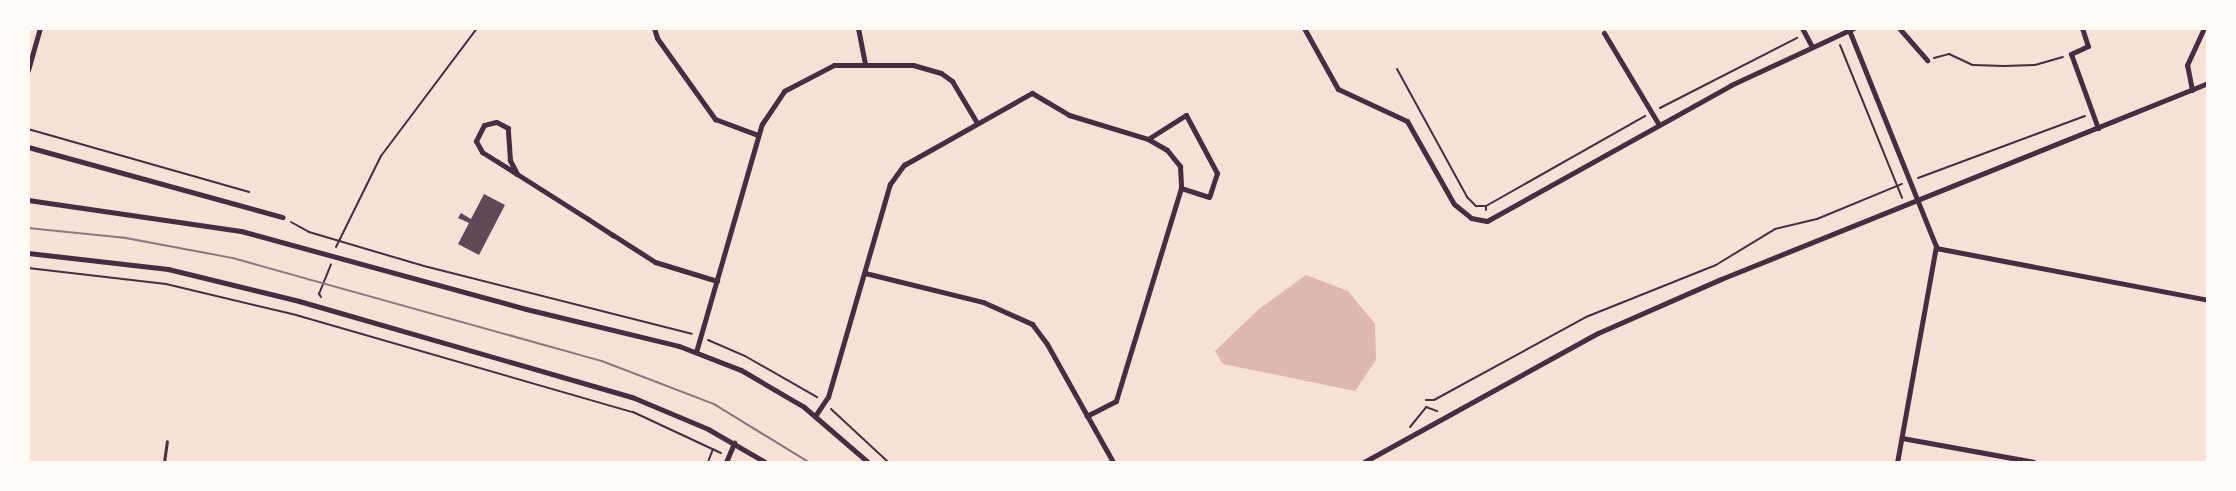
<!DOCTYPE html>
<html>
<head>
<meta charset="utf-8">
<style>
	body { margin:0 }
	#map { position:relative; width:2236px; height:491px; overflow:hidden; background:#f7e1d7; font-family:Mulish,sans-serif }
	div>[style] { position:absolute }
	.water>* { inset:0; background:#dcb8b0 }
	.building>* { inset:0; background:#644757 }
	.path>* { height:2px; margin:-1px; padding:0 1px; transform-origin:1px; border-radius:1px; background:#4a2c40 }
	.service>* { height:3px; margin:-1.5px; padding:0 1.5px; transform-origin:1.5px; border-radius:1.5px; background:#4a2c40 }
	.minor>* { height:5px; margin:-2.5px; padding:0 2.5px; transform-origin:2.5px; border-radius:2.5px; background:#4a2c40 }
	.tram>* { height:1.5px; margin:-0.75px; padding:0 0.75px; transform-origin:0.75px; border-radius:0.75px; background:#8f747c }
	span { translate:-50% -50%; white-space:nowrap; text-align:center; line-height:1.15; -webkit-text-stroke:4.5px #fffaf5; paint-order:stroke }
	.frame { position:absolute; inset:0; border:30px solid #fffaf5; pointer-events:none }
</style>
</head>
<body>
<div id="map">
	<div class="water">
		<i style="clip-path:polygon(1306px 275px,1348px 291px,1375px 324px,1376px 360px,1355px 391px,1223px 364px,1215px 351px,1259px 309px)"></i>
	</div>
	<div class="building">
		<i style="clip-path:polygon(484px 194px,505px 205px,479px 255px,458px 244px,469px 223px,458px 218px,461px 213px,471px 219px)"></i>
	</div>
	<div class="path">
		<i style="left:1840px;top:45px;width:165px;rotate:67.9deg"></i>
		<i style="left:1934px;top:58px;width:16px;rotate:-15deg"></i>
		<i style="left:1949px;top:54px;width:26px;rotate:25deg"></i>
		<i style="left:1973px;top:65px;width:31px;rotate:2deg"></i>
		<i style="left:2004px;top:66px;width:31px;rotate:-2deg"></i>
		<i style="left:2035px;top:65px;width:29px;rotate:-16deg"></i>
		<i style="left:1397px;top:69px;width:146px;rotate:61.3deg"></i>
		<i style="left:1467px;top:197px;width:13px;rotate:45deg"></i>
		<i style="left:1476px;top:206px;width:10px"></i>
		<i style="left:1660px;top:108px;width:154px;rotate:-27.1deg"></i>
		<i style="left:28px;top:129px;width:230px;rotate:15.9deg"></i>
		<i style="left:1918px;top:178px;width:178px;rotate:-20.4deg"></i>
		<i style="left:1486px;top:210px;width:4px;rotate:-90deg"></i>
		<i style="left:1486px;top:206px;width:183px;rotate:-29.5deg"></i>
		<i style="left:291px;top:222px;width:21px;rotate:29deg"></i>
		<i style="left:309px;top:232px;width:120px;rotate:16.5deg"></i>
		<i style="left:424px;top:266px;width:276px;rotate:14.2deg"></i>
		<i style="left:336px;top:247px;width:102px;rotate:-63.7deg"></i>
		<i style="left:381px;top:156px;width:160px;rotate:-53.1deg"></i>
		<i style="left:28px;top:268px;width:139px;rotate:6.6deg"></i>
		<i style="left:166px;top:284px;width:134px;rotate:13.4deg"></i>
		<i style="left:296px;top:315px;width:351px;rotate:16.1deg"></i>
		<i style="left:633px;top:412px;width:97px;rotate:25deg"></i>
		<i style="left:321px;top:297px;width:4px;rotate:-124deg"></i>
		<i style="left:319px;top:294px;width:32px;rotate:-68deg"></i>
		<i style="left:708px;top:340px;width:40px;rotate:23.4deg"></i>
		<i style="left:745px;top:356px;width:83px;rotate:29.7deg"></i>
		<i style="left:1426px;top:400px;width:8px"></i>
		<i style="left:1434px;top:400px;width:173px;rotate:-28.6deg"></i>
		<i style="left:1586px;top:317px;width:140px;rotate:-21.8deg"></i>
		<i style="left:1716px;top:265px;width:69px;rotate:-31.4deg"></i>
		<i style="left:1775px;top:229px;width:43px;rotate:-13.4deg"></i>
		<i style="left:1817px;top:219px;width:92px;rotate:-22.4deg"></i>
		<i style="left:831px;top:409px;width:78px;rotate:42.9deg"></i>
		<i style="left:1410px;top:427px;width:26px;rotate:-51deg"></i>
		<i style="left:1426px;top:407px;width:12px;rotate:20deg"></i>
		<i style="left:708px;top:462px;width:14px;rotate:-69deg"></i>
	</div>
	<div class="service">
		<i style="left:164px;top:462px;width:21px;rotate:-82deg"></i>
	</div>
	<div class="minor">
		<i style="left:654px;top:28px;width:10px;rotate:73deg"></i>
		<i style="left:657px;top:38px;width:100px;rotate:54.4deg"></i>
		<i style="left:715px;top:119px;width:46px;rotate:20.4deg"></i>
		<i style="left:858px;top:28px;width:36px;rotate:79deg"></i>
		<i style="left:1304px;top:28px;width:70px;rotate:60.9deg"></i>
		<i style="left:1338px;top:89px;width:76px;rotate:24.9deg"></i>
		<i style="left:1407px;top:121px;width:95px;rotate:60.5deg"></i>
		<i style="left:1454px;top:204px;width:22px;rotate:39deg"></i>
		<i style="left:1471px;top:218px;width:16px;rotate:11deg"></i>
		<i style="left:1487px;top:221px;width:279px;rotate:-29.1deg"></i>
		<i style="left:1731px;top:85px;width:136px;rotate:-24.9deg"></i>
		<i style="left:1802px;top:28px;width:21px;rotate:62deg"></i>
		<i style="left:1899px;top:28px;width:43px;rotate:48.8deg"></i>
		<i style="left:2082px;top:28px;width:19px;rotate:72deg"></i>
		<i style="left:2088px;top:46px;width:19px;rotate:155deg"></i>
		<i style="left:2071px;top:54px;width:79px;rotate:70deg"></i>
		<i style="left:1849px;top:30px;width:233px;rotate:68.1deg"></i>
		<i style="left:1936px;top:246px;width:219px;rotate:100.2deg"></i>
		<i style="left:1604px;top:33px;width:107px;rotate:59.1deg"></i>
		<i style="left:28px;top:70px;width:44px;rotate:-74.1deg"></i>
		<i style="left:2192px;top:90px;width:25px;rotate:-101deg"></i>
		<i style="left:2187px;top:65px;width:41px;rotate:-65.3deg"></i>
		<i style="left:1148px;top:139px;width:45px;rotate:-32.3deg"></i>
		<i style="left:1186px;top:115px;width:66px;rotate:61.9deg"></i>
		<i style="left:1217px;top:173px;width:25px;rotate:108deg"></i>
		<i style="left:1209px;top:197px;width:29px;rotate:-162deg"></i>
		<i style="left:28px;top:147px;width:264px;rotate:15.4deg"></i>
		<i style="left:517px;top:174px;width:16px;rotate:-117deg"></i>
		<i style="left:510px;top:160px;width:32px;rotate:-94deg"></i>
		<i style="left:508px;top:128px;width:13px;rotate:-153deg"></i>
		<i style="left:496px;top:122px;width:12px;rotate:166deg"></i>
		<i style="left:484px;top:125px;width:18px;rotate:117deg"></i>
		<i style="left:476px;top:141px;width:13px;rotate:61deg"></i>
		<i style="left:482px;top:152px;width:41px;rotate:32.2deg"></i>
		<i style="left:517px;top:174px;width:84px;rotate:32.4deg"></i>
		<i style="left:588px;top:219px;width:30px;rotate:33deg"></i>
		<i style="left:613px;top:235px;width:50px;rotate:32.7deg"></i>
		<i style="left:655px;top:262px;width:65px;rotate:17deg"></i>
		<i style="left:28px;top:200px;width:215px;rotate:8.3deg"></i>
		<i style="left:241px;top:231px;width:295px;rotate:15.3deg"></i>
		<i style="left:526px;top:309px;width:157px;rotate:13.6deg"></i>
		<i style="left:679px;top:346px;width:66px;rotate:21.2deg"></i>
		<i style="left:741px;top:370px;width:73px;rotate:30.4deg"></i>
		<i style="left:804px;top:407px;width:84px;rotate:40.7deg"></i>
		<i style="left:1936px;top:248px;width:277px;rotate:10.8deg"></i>
		<i style="left:28px;top:253px;width:141px;rotate:6.5deg"></i>
		<i style="left:168px;top:269px;width:135px;rotate:13.7deg"></i>
		<i style="left:299px;top:301px;width:347px;rotate:16.1deg"></i>
		<i style="left:632px;top:397px;width:82px;rotate:22.8deg"></i>
		<i style="left:708px;top:429px;width:66px;rotate:30.1deg"></i>
		<i style="left:865px;top:273px;width:122px;rotate:13.8deg"></i>
		<i style="left:983px;top:302px;width:54px;rotate:24.2deg"></i>
		<i style="left:1032px;top:324px;width:25px;rotate:53deg"></i>
		<i style="left:1047px;top:344px;width:135px;rotate:60.8deg"></i>
		<i style="left:696px;top:352px;width:237px;rotate:-73.9deg"></i>
		<i style="left:762px;top:124px;width:40px;rotate:-56deg"></i>
		<i style="left:784px;top:91px;width:56px;rotate:-27.5deg"></i>
		<i style="left:834px;top:65px;width:79px"></i>
		<i style="left:913px;top:65px;width:29px;rotate:16deg"></i>
		<i style="left:941px;top:73px;width:14px;rotate:36deg"></i>
		<i style="left:952px;top:81px;width:49px;rotate:59.2deg"></i>
		<i style="left:815px;top:416px;width:23px;rotate:-56deg"></i>
		<i style="left:828px;top:397px;width:222px;rotate:-73.8deg"></i>
		<i style="left:890px;top:184px;width:24px;rotate:-54deg"></i>
		<i style="left:904px;top:165px;width:147px;rotate:-29.4deg"></i>
		<i style="left:1032px;top:93px;width:43px;rotate:30.7deg"></i>
		<i style="left:1069px;top:115px;width:83px;rotate:16.9deg"></i>
		<i style="left:1148px;top:139px;width:22px;rotate:30deg"></i>
		<i style="left:1167px;top:150px;width:21px;rotate:51deg"></i>
		<i style="left:1180px;top:166px;width:22px;rotate:87deg"></i>
		<i style="left:1181px;top:188px;width:223px;rotate:107deg"></i>
		<i style="left:1116px;top:401px;width:33px;rotate:153deg"></i>
		<i style="left:1902px;top:438px;width:134px;rotate:10.3deg"></i>
		<i style="left:726px;top:462px;width:21px;rotate:-67deg"></i>
		<i style="left:1364px;top:462px;width:267px;rotate:-28.9deg"></i>
		<i style="left:1598px;top:333px;width:134px;rotate:-23.7deg"></i>
		<i style="left:1721px;top:279px;width:525px;rotate:-21.92deg"></i>
	</div>
	<div class="tram">
		<i style="left:28px;top:228px;width:99px;rotate:5.8deg"></i>
		<i style="left:126px;top:238px;width:109px;rotate:10.6deg"></i>
		<i style="left:233px;top:258px;width:383px;rotate:15.6deg"></i>
		<i style="left:602px;top:361px;width:120px;rotate:21deg"></i>
		<i style="left:714px;top:404px;width:111px;rotate:31.4deg"></i>
	</div>
	<div class="frame"></div>
</div>
</body>
</html>
